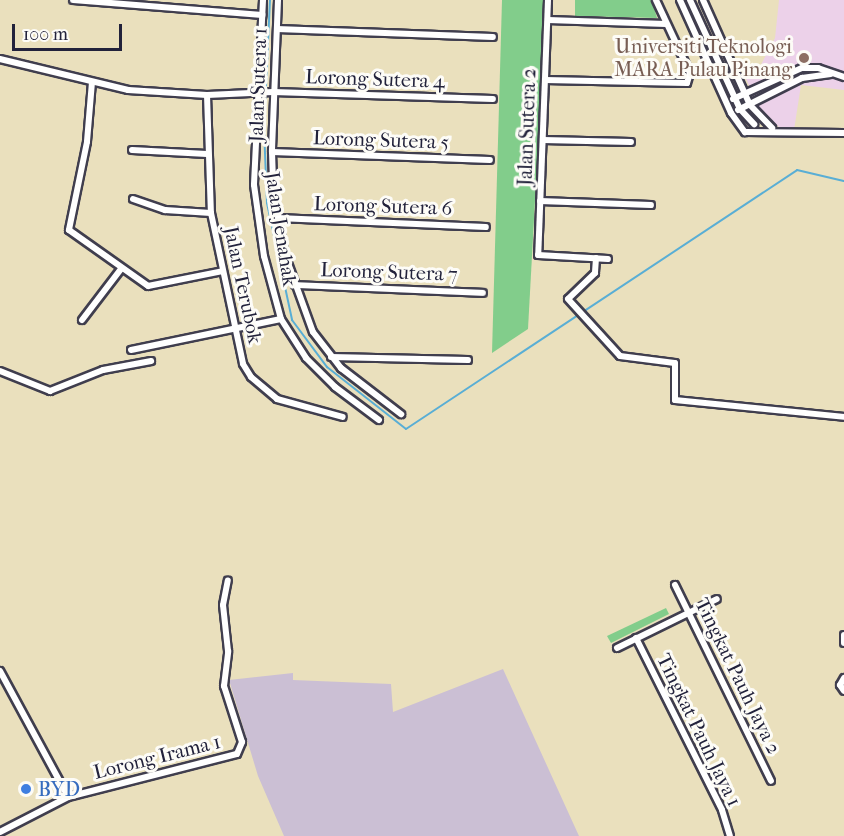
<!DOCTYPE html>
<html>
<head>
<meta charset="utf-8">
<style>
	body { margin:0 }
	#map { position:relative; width:844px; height:836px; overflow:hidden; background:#eae0bd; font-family:"IM FELL French Canon",serif }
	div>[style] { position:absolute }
	.built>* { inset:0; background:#ecd1e9 }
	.industrial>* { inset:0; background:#cbbfd4 }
	.green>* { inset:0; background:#82cd8b }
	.stream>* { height:2px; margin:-1px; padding:0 1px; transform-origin:1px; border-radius:1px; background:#59aed5 }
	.roads { filter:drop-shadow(2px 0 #403e4e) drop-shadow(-2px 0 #403e4e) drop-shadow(0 2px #403e4e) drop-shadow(0 -2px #403e4e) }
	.minor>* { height:6px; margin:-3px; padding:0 3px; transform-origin:3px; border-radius:3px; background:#fff }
	.dots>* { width:16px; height:16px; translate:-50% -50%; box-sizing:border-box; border:3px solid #fdfcf7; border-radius:50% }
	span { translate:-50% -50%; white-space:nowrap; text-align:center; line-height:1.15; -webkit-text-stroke:6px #fdfcf7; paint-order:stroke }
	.education-label { font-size:20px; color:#785e54 }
	.right { translate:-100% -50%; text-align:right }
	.street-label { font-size:20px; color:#22223b }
	.shop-label { font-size:20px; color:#366cbe }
	.left { translate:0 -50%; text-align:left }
	.scale { position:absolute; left:12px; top:24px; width:110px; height:27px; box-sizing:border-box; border:3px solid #22223b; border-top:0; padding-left:8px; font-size:18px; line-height:21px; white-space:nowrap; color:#22223b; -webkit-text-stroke:4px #fdfcf7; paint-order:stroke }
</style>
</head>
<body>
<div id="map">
	<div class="built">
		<i style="clip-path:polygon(779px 0,844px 0,844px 90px,801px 85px,794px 130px,782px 130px,759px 108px,746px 79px,754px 78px,775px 38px)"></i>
	</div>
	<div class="industrial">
		<i style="clip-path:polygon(503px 669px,579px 836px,284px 836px,258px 776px,229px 680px,293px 673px,293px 680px,391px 684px,393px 712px)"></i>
	</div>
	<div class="green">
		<i style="clip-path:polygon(502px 0,546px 0,528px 329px,492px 353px)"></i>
		<i style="clip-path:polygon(575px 0,652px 0,657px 18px,575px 16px)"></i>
		<i style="clip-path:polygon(666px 608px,669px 614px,611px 643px,607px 636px)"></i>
	</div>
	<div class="stream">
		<i style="left:270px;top:0;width:128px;rotate:92.7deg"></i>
		<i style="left:264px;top:128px;width:75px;rotate:87.7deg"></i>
		<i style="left:267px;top:203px;width:120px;rotate:77.9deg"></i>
		<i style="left:292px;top:320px;width:59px;rotate:53.3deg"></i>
		<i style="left:327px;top:367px;width:100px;rotate:38.1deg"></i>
		<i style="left:406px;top:429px;width:469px;rotate:-33.5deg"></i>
		<i style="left:797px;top:170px;width:48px;rotate:13.2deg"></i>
	</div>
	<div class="roads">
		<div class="minor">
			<i style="left:73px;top:0;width:190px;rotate:4.5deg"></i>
			<i style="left:263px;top:0;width:185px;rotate:92.8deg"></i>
			<i style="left:254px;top:185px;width:72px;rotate:82deg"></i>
			<i style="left:264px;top:256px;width:65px;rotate:74.9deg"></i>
			<i style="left:281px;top:319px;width:46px;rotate:57.3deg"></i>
			<i style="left:306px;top:358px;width:41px;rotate:45deg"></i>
			<i style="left:335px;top:387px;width:55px;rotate:36.9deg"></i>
			<i style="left:278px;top:0;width:152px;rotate:92.3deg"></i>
			<i style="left:272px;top:152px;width:33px;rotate:88deg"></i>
			<i style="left:273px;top:185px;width:68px;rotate:80.7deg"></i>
			<i style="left:284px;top:252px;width:85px;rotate:70.1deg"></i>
			<i style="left:313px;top:332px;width:46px;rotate:52.1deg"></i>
			<i style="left:341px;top:368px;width:76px;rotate:37.5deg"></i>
			<i style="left:548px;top:0;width:255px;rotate:92.2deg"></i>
			<i style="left:538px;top:255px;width:70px;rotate:3.3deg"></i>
			<i style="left:680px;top:0;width:124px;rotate:65.7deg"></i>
			<i style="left:731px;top:113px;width:24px;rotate:54deg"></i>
			<i style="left:745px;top:132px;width:99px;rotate:0.6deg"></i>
			<i style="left:690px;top:0;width:120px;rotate:65.4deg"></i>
			<i style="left:740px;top:109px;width:21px;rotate:47deg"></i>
			<i style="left:703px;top:0;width:115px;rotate:65.9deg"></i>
			<i style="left:750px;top:105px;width:32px;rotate:46deg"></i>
			<i style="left:548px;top:20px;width:118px;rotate:1.9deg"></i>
			<i style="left:277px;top:29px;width:216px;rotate:2.1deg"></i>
			<i style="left:0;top:59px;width:132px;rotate:13.6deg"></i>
			<i style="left:128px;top:90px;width:79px;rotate:3.6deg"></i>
			<i style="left:207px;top:95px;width:66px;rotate:-2.6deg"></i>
			<i style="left:273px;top:92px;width:220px;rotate:1.8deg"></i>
			<i style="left:545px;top:80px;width:142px;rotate:1.2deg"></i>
			<i style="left:687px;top:83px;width:10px;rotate:-73deg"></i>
			<i style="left:690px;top:73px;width:81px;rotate:-115deg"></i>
			<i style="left:92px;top:82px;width:60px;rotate:94.8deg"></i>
			<i style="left:87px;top:142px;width:90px;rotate:101.6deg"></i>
			<i style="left:69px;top:230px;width:97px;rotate:35.3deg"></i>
			<i style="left:148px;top:286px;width:76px;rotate:-11.3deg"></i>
			<i style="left:207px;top:95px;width:118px;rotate:88.1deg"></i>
			<i style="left:211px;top:213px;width:154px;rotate:78deg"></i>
			<i style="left:243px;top:364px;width:15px;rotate:58deg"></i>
			<i style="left:251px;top:377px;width:34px;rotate:40deg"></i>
			<i style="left:277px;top:399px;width:68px;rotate:15.3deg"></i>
			<i style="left:733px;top:99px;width:76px;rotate:-24.2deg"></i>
			<i style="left:802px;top:68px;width:16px"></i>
			<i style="left:818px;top:68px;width:28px;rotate:19deg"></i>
			<i style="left:738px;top:110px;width:72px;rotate:-26.6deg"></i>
			<i style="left:802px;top:78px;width:29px;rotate:-8deg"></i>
			<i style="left:543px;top:140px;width:88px;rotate:1.3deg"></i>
			<i style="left:132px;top:150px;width:75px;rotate:3.1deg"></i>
			<i style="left:272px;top:152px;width:218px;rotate:2.1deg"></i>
			<i style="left:133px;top:199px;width:34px;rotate:19deg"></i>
			<i style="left:165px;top:210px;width:46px;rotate:3.7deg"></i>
			<i style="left:540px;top:201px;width:111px;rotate:2.1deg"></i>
			<i style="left:278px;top:218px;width:208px;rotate:2.5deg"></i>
			<i style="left:596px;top:258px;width:15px;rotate:94deg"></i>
			<i style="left:595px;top:273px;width:37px;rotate:136deg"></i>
			<i style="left:568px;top:299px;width:77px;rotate:47.6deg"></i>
			<i style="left:620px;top:356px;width:55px;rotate:7.3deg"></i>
			<i style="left:675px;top:363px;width:37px;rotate:90deg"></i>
			<i style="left:675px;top:400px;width:170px;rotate:5.7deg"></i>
			<i style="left:295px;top:285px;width:188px;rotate:2.4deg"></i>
			<i style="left:82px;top:320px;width:64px;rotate:-52.6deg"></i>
			<i style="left:131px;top:350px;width:153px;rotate:-11.7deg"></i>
			<i style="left:331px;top:357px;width:137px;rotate:1.3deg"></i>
			<i style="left:0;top:371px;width:54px;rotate:21.8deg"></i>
			<i style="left:50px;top:391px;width:57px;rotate:-21.6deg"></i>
			<i style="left:103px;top:370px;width:49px;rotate:-10.6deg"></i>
			<i style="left:675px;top:585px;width:218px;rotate:63.9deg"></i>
			<i style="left:844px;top:635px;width:8px;rotate:90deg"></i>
			<i style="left:636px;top:638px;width:192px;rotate:63.4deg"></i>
			<i style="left:722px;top:810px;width:27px;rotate:73deg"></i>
			<i style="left:617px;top:648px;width:111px;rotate:-26.1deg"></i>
			<i style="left:0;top:671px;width:143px;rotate:61.6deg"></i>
			<i style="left:844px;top:678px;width:8px;rotate:120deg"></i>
			<i style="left:840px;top:685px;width:7px;rotate:56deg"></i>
			<i style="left:0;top:832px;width:76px;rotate:-27.2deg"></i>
			<i style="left:68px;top:797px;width:174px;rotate:-14.3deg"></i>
			<i style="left:237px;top:754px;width:13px;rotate:-67deg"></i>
			<i style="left:242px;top:742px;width:59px;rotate:-107.8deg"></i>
			<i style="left:224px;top:686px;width:35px;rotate:-83deg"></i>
			<i style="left:228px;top:651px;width:46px;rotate:-96.2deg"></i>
			<i style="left:223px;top:605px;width:25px;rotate:-79deg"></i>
		</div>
	</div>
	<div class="dots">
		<i style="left:804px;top:58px;background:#8d6e63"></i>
		<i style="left:26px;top:789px;background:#3f7fe0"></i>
	</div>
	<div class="education-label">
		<span class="right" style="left:792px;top:58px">Universiti Teknologi<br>MARA Pulau Pinang</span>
	</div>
	<div class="street-label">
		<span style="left:375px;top:79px;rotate:2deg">Lorong Sutera 4</span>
		<span style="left:258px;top:85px;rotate:-88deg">Jalan Sutera 1</span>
		<span style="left:527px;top:127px;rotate:-88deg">Jalan Sutera 2</span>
		<span style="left:381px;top:140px;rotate:2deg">Lorong Sutera 5</span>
		<span style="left:383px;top:206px;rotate:2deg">Lorong Sutera 6</span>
		<span style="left:281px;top:229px;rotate:81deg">Jalan Jenahak</span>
		<span style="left:389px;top:272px;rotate:2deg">Lorong Sutera 7</span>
		<span style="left:243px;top:285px;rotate:78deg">Jalan Terubok</span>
		<span style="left:738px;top:676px;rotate:64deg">Tingkat Pauh Jaya 2</span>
		<span style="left:699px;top:730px;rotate:64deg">Tingkat Pauh Jaya 1</span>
		<span style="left:157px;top:757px;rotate:-14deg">Lorong Irama 1</span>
	</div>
	<div class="shop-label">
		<span class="left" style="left:38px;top:789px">BYD</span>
	</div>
	<div class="scale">100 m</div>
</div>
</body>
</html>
